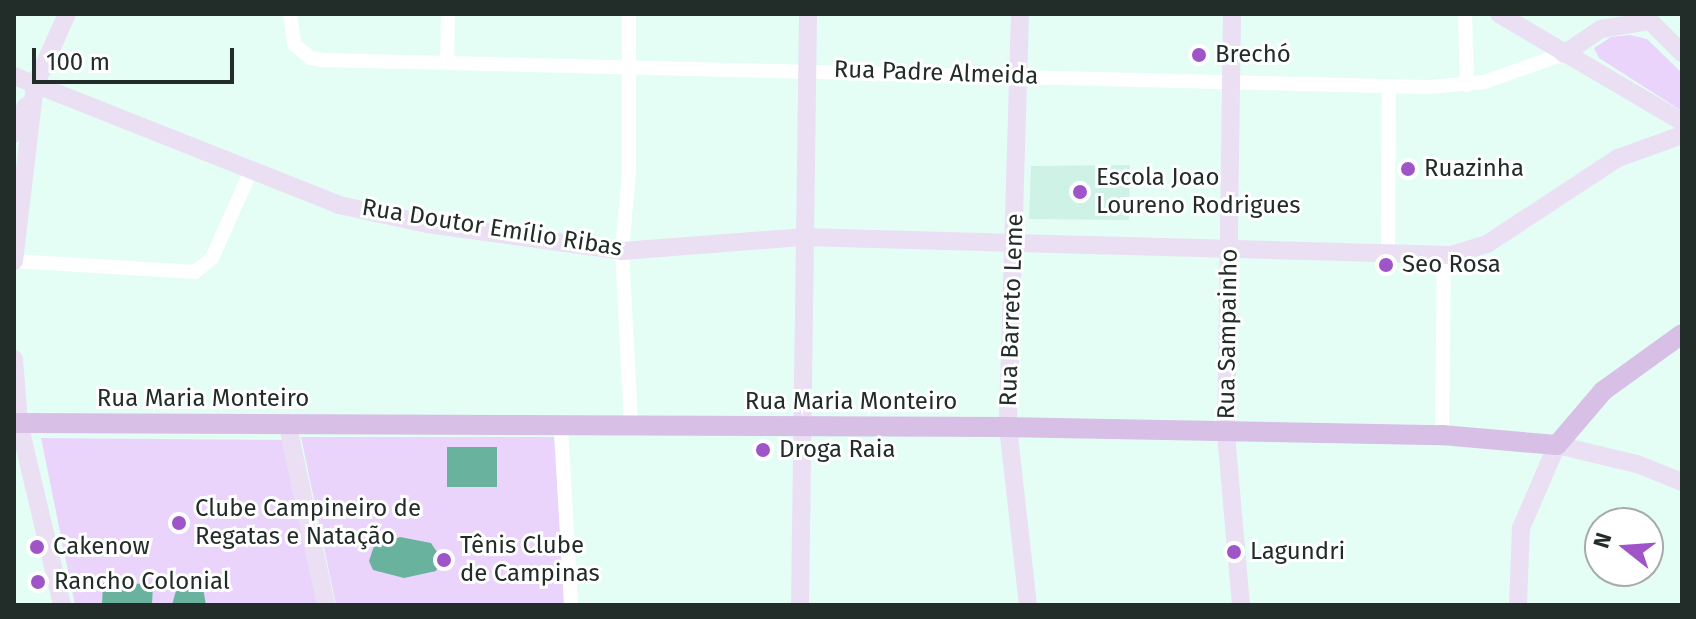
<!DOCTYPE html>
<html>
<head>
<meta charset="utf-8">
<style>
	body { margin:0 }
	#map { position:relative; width:1696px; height:619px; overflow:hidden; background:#e4fef5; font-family:"Fira Sans",sans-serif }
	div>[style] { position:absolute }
	.built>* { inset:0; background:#cff2e6 }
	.green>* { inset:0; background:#ebd4fb }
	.water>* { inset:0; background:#69b39e }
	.street>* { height:14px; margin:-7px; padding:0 7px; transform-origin:7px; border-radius:7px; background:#fff }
	.secondary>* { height:18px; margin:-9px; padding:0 9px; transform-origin:9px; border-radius:9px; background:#ebdff3 }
	.primary>* { height:20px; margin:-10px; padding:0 10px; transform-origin:10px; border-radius:10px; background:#d7bfe6 }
	.dots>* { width:22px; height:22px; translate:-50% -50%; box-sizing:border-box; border:4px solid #fff; border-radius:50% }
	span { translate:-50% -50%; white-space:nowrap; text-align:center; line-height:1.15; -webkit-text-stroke:6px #fff; paint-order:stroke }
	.poi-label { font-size:24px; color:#222c29 }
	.left { translate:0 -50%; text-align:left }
	.street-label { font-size:24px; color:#222c29 }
	.frame { position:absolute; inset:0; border:16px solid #222c29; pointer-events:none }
	.north { position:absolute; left:1584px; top:507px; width:80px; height:80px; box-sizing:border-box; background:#fff; border:2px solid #a7aba9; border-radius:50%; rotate:287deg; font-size:22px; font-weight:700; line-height:32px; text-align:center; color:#222c29 }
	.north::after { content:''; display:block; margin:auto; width:28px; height:36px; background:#9f55c8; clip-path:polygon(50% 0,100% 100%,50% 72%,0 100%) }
	.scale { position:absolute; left:32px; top:48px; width:202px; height:36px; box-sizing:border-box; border:4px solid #222c29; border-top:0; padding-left:10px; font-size:24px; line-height:28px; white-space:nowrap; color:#222c29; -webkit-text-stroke:6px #fff; paint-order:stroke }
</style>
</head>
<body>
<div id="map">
	<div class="built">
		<i style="clip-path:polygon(1130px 165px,1129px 220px,1029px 219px,1031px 166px)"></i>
	</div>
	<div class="green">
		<i style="clip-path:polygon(1630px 35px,1647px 39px,1682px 73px,1682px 111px,1599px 58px,1594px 48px,1611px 37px)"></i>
		<i style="clip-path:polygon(301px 437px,554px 437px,565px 605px,336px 605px)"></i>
		<i style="clip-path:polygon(41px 438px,282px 440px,317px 605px,75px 605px)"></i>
	</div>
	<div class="water">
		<i style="clip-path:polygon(447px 447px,497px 447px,497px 487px,447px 487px)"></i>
		<i style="clip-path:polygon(400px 537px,431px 543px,441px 558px,436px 571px,404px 578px,373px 570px,369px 561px,374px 546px)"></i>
		<i style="clip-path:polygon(103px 583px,153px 584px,152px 605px,102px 605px)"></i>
		<i style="clip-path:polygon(177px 587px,203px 588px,206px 605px,172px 605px)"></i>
	</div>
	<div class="street">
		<i style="left:290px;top:14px;width:30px;rotate:82deg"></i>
		<i style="left:294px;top:44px;width:21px;rotate:41deg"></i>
		<i style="left:310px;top:58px;width:13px;rotate:9deg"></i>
		<i style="left:323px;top:60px;width:1105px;rotate:1.4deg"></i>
		<i style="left:1428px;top:87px;width:56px;rotate:-5.1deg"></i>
		<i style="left:1484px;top:82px;width:85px;rotate:-19.3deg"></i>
		<i style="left:629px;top:14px;width:158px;rotate:90deg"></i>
		<i style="left:629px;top:172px;width:79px;rotate:95.1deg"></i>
		<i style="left:622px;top:251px;width:174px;rotate:87deg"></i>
		<i style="left:1465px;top:14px;width:71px;rotate:88.4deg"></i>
		<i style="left:447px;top:63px;width:49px;rotate:-88.8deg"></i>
		<i style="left:1388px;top:253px;width:167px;rotate:-89.7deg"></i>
		<i style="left:14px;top:261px;width:181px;rotate:3.5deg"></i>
		<i style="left:195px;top:272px;width:22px;rotate:-39deg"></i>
		<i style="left:212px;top:258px;width:95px;rotate:-65.9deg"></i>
		<i style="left:561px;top:426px;width:179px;rotate:86.8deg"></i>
		<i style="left:1442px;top:435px;width:180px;rotate:-89.4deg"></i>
	</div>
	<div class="secondary">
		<i style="left:1020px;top:14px;width:413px;rotate:91.7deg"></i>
		<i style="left:1008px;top:427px;width:179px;rotate:83.6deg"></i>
		<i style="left:1232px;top:14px;width:420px;rotate:90.8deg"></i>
		<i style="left:1226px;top:434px;width:172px;rotate:85deg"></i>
		<i style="left:1499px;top:14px;width:212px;rotate:30.5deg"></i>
		<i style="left:1643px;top:14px;width:55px;rotate:45deg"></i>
		<i style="left:1564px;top:54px;width:45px;rotate:-34deg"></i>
		<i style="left:1601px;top:29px;width:50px;rotate:-9.3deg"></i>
		<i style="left:14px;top:76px;width:350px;rotate:21.6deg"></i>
		<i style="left:339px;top:205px;width:91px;rotate:12.1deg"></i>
		<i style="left:428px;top:224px;width:196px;rotate:7.9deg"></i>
		<i style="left:622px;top:251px;width:181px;rotate:-4.4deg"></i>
		<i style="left:802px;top:237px;width:649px;rotate:1.59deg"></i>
		<i style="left:1451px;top:255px;width:38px;rotate:-17deg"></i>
		<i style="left:1487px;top:244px;width:157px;rotate:-33.3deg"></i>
		<i style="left:1618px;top:158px;width:68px;rotate:-19.8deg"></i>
		<i style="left:14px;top:134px;width:30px;rotate:-67deg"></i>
		<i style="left:14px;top:261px;width:177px;rotate:-83.2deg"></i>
		<i style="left:35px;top:85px;width:78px;rotate:-65.7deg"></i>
		<i style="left:14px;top:359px;width:64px;rotate:85.5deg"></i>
		<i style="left:19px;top:423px;width:187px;rotate:76.7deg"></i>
		<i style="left:288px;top:426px;width:183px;rotate:78deg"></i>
		<i style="left:800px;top:605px;width:591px;rotate:-89.22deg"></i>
		<i style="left:1518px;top:605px;width:77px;rotate:-87.8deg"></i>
		<i style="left:1521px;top:528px;width:90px;rotate:-66.6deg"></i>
		<i style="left:1557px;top:445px;width:82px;rotate:13.4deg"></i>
		<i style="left:1637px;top:464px;width:48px;rotate:21.8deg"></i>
	</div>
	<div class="primary">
		<i style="left:14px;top:423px;width:994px;rotate:0.23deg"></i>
		<i style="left:1008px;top:427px;width:434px;rotate:1.1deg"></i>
		<i style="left:1442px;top:435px;width:115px;rotate:5deg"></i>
		<i style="left:1557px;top:445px;width:71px;rotate:-49.6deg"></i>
		<i style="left:1603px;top:391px;width:97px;rotate:-35.8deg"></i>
	</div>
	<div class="dots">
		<i style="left:1199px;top:55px;background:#9f55c8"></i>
		<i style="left:1408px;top:169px;background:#9f55c8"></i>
		<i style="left:1080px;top:192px;background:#9f55c8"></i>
		<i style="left:1386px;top:265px;background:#9f55c8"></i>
		<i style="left:763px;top:450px;background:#9f55c8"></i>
		<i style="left:179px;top:523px;background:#9f55c8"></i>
		<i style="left:37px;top:547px;background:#9f55c8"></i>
		<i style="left:1234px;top:552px;background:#9f55c8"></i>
		<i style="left:444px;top:560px;background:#9f55c8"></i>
		<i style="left:38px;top:582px;background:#9f55c8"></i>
	</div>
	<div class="poi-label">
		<span class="left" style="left:1215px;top:55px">Brechó</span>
		<span class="left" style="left:1424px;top:169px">Ruazinha</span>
		<span class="left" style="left:1096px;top:192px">Escola Joao<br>Loureno Rodrigues</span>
		<span class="left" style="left:1402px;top:265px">Seo Rosa</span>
		<span class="left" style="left:779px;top:450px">Droga Raia</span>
		<span class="left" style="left:195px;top:523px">Clube Campineiro de<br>Regatas e Natação</span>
		<span class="left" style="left:460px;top:560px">Tênis Clube<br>de Campinas</span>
		<span class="left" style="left:53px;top:547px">Cakenow</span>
		<span class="left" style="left:1250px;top:552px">Lagundri</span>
		<span class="left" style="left:54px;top:582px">Rancho Colonial</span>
	</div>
	<div class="street-label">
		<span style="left:936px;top:73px;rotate:2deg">Rua Padre Almeida</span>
		<span style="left:492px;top:228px;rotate:9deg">Rua Doutor Emílio Ribas</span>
		<span style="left:1012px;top:310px;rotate:-88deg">Rua Barreto Leme</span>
		<span style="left:1228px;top:334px;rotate:-89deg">Rua Sampainho</span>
		<span style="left:203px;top:399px">Rua Maria Monteiro</span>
		<span style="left:851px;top:402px">Rua Maria Monteiro</span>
	</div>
	<div class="frame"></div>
	<div class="north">N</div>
	<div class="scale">100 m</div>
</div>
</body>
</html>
